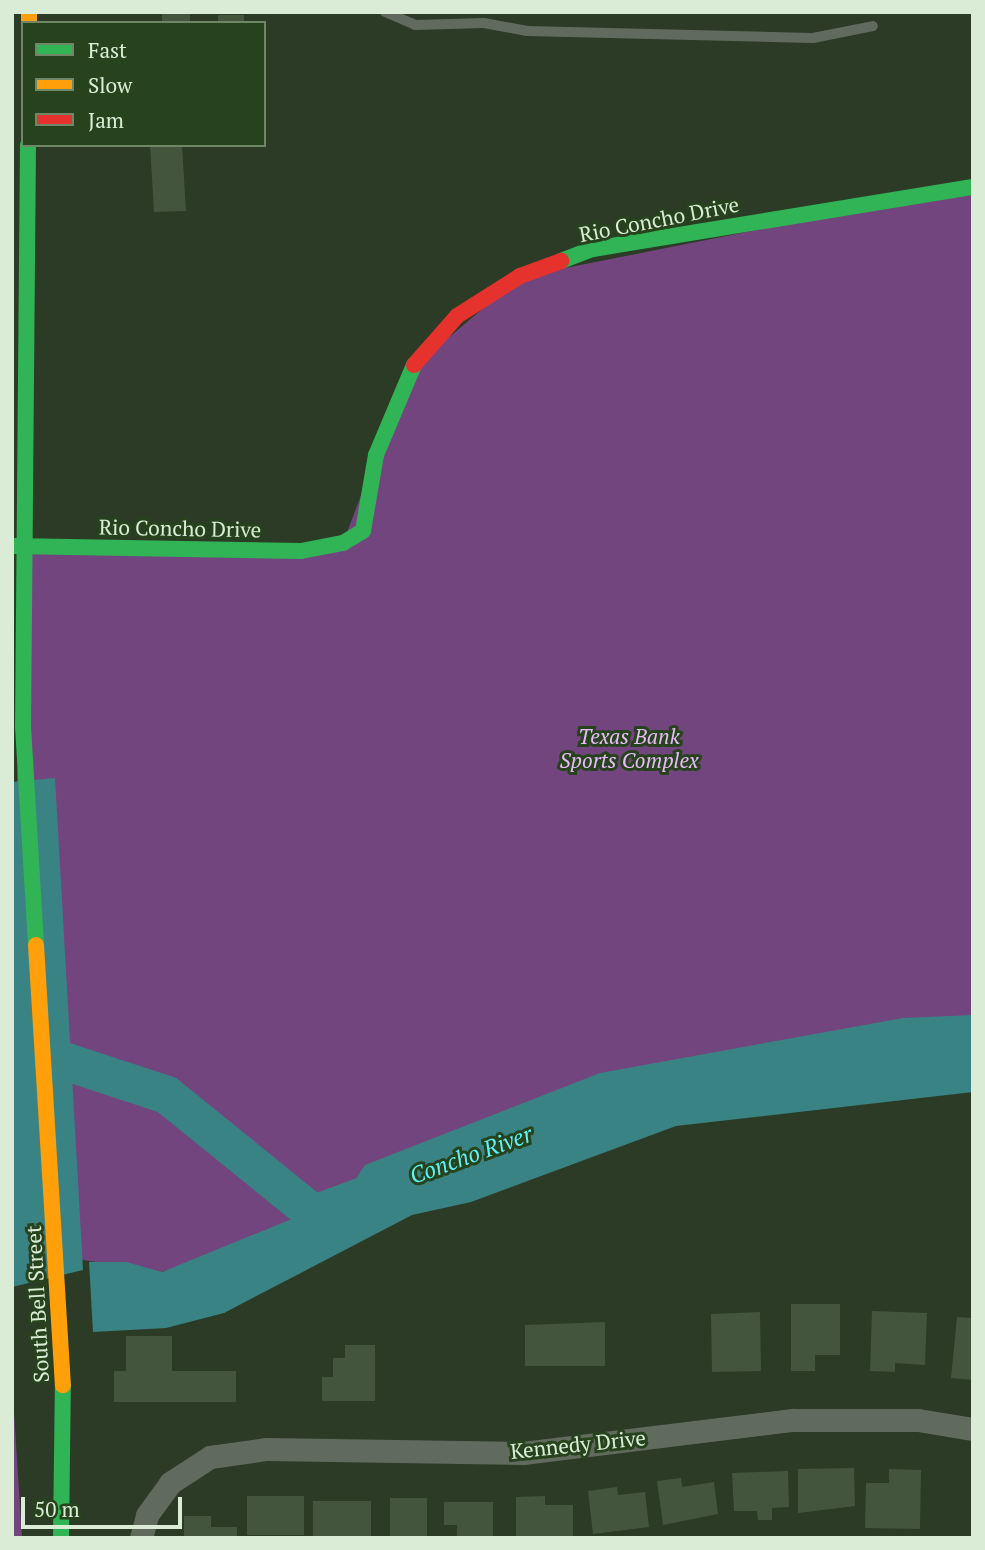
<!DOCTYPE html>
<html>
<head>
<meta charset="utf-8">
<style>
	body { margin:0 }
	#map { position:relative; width:985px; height:1550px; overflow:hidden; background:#2b3b26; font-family:"PT Serif",serif }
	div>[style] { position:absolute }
	.green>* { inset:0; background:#72457e }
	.water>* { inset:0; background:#3a8384 }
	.river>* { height:38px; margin:-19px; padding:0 19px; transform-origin:19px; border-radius:19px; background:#3a8384 }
	.building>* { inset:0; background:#43553c }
	.lane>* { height:10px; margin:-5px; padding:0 5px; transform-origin:5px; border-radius:5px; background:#616b5d }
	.street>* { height:23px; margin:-11.5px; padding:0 11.5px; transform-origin:11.5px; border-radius:11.5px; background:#616b5d }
	.fast>* { height:16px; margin:-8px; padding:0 8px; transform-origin:8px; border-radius:8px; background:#30b455 }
	.slow>* { height:16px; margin:-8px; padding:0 8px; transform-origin:8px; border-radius:8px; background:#ff9f0a }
	.jam>* { height:16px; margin:-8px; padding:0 8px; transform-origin:8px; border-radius:8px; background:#e5322d }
	span { translate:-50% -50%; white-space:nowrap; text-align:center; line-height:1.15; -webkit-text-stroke:6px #27431e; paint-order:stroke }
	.street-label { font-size:21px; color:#dbecd6 }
	.park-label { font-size:21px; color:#e8bbf6; font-style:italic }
	.water-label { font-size:23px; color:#5bf1f6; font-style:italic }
	.frame { position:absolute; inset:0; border:14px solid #dbecd6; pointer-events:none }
	.legend { position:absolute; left:21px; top:21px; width:245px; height:126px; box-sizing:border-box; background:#27431e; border:2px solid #6f8768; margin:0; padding:9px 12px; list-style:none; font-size:21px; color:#dbecd6 }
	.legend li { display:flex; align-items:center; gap:14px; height:35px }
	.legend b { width:35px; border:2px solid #6f8768 }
	.scale { position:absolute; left:21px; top:1497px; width:161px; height:32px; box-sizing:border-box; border:4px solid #dbecd6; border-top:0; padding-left:9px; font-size:21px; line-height:24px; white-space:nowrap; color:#dbecd6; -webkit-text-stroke:5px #27431e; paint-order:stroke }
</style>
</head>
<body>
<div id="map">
	<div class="green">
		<i style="clip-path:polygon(973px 187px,973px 1033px,161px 1272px,25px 1251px,12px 928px,25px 546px,343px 543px,407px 373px,520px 277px)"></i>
		<i style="clip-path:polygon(12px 1377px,14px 1412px,22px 1538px,12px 1538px)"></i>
	</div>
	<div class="water">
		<i style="clip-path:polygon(55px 778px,83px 1270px,12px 1287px,12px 782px)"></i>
		<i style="clip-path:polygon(973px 1015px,973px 1092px,676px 1126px,471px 1202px,412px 1215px,224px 1313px,166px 1328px,93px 1332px,89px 1262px,126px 1262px,162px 1272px,343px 1198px,365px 1165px,600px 1073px,903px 1018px)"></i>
	</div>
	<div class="river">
		<i style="left:12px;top:1044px;width:163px;rotate:18.2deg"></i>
		<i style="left:167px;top:1095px;width:189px;rotate:39deg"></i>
		<i style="left:314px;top:1214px;width:49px;rotate:-20.3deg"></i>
	</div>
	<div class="building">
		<i style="clip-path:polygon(162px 12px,190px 12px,190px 23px,162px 23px)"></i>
		<i style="clip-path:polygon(218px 15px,244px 15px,244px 23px,218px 23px)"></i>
		<i style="clip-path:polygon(150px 145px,182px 145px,186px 211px,154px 212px)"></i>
		<i style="clip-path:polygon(791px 1304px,840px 1304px,840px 1355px,815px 1355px,815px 1371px,791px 1371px)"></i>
		<i style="clip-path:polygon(872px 1311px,927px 1313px,925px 1365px,895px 1363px,895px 1372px,870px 1371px)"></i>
		<i style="clip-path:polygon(760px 1312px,761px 1371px,712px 1372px,711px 1314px)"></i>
		<i style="clip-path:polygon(957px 1317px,973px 1318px,973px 1380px,951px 1378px)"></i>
		<i style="clip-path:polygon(605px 1322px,605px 1366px,525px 1366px,525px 1325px)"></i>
		<i style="clip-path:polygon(126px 1336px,172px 1336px,172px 1371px,236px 1371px,236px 1402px,114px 1402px,114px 1371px,126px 1371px)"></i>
		<i style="clip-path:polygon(345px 1345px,375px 1345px,375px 1401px,322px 1401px,322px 1377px,333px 1377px,333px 1358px,345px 1358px)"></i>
		<i style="clip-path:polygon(854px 1468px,855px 1506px,798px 1513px,798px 1469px)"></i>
		<i style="clip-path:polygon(889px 1469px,921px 1470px,920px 1529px,865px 1528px,866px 1483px,889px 1483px)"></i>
		<i style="clip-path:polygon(788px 1471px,789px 1507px,772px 1508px,772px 1520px,758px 1520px,757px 1511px,734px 1511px,732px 1473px)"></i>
		<i style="clip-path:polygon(681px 1478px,682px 1487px,714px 1482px,718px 1514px,663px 1525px,657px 1481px)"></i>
		<i style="clip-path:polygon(617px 1487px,618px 1495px,645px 1492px,649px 1527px,593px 1534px,588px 1491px)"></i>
		<i style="clip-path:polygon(247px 1496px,304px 1496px,304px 1535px,247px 1535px)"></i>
		<i style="clip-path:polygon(545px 1496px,545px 1505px,573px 1505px,573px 1538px,516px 1538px,516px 1497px)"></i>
		<i style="clip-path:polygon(390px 1498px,427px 1498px,427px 1538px,390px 1538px)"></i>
		<i style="clip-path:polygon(313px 1501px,371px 1501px,371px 1538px,313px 1538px)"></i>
		<i style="clip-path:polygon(444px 1502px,493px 1502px,493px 1538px,457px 1538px,457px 1525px,444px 1525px)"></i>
		<i style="clip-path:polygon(184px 1516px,211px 1516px,211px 1527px,237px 1527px,237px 1538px,184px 1538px)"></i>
	</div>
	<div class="lane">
		<i style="left:385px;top:12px;width:33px;rotate:23deg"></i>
		<i style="left:415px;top:25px;width:69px;rotate:-1.7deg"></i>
		<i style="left:484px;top:23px;width:44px;rotate:10.5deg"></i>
		<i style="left:527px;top:31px;width:286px;rotate:1.4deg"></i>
		<i style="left:813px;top:38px;width:61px;rotate:-11.3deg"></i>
	</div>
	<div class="street">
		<i style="left:141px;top:1538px;width:24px;rotate:-75deg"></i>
		<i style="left:147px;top:1515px;width:39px;rotate:-54deg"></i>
		<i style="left:170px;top:1483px;width:48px;rotate:-33deg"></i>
		<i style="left:210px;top:1457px;width:57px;rotate:-8.1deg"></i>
		<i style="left:266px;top:1449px;width:257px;rotate:0.9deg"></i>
		<i style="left:523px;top:1453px;width:272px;rotate:-7deg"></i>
		<i style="left:793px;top:1420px;width:125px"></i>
		<i style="left:918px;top:1420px;width:56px;rotate:9.3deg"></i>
	</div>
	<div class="fast">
		<i style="left:28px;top:145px;width:581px;rotate:90.49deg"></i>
		<i style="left:23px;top:726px;width:219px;rotate:86.6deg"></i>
		<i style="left:561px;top:261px;width:34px;rotate:-21deg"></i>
		<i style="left:593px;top:249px;width:385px;rotate:-9.3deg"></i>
		<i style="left:12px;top:546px;width:289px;rotate:1deg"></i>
		<i style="left:301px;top:551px;width:43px;rotate:-10.8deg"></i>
		<i style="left:343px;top:543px;width:23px;rotate:-31deg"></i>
		<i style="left:363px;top:531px;width:77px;rotate:-80.3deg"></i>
		<i style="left:376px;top:455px;width:98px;rotate:-67.1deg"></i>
		<i style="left:61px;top:1538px;width:153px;rotate:-89.3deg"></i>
	</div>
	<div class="slow">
		<i style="left:29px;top:12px;width:11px;rotate:90deg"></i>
		<i style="left:36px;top:945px;width:441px;rotate:86.5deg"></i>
	</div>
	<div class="jam">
		<i style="left:414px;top:365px;width:65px;rotate:-48.7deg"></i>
		<i style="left:457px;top:316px;width:75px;rotate:-32.4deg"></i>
		<i style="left:520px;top:276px;width:44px;rotate:-20.1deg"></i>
	</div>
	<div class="street-label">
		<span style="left:659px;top:219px;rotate:-11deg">Rio Concho Drive</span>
		<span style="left:180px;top:528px;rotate:1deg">Rio Concho Drive</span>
		<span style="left:37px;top:1304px;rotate:-93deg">South Bell Street</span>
		<span style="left:578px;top:1444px;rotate:-6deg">Kennedy Drive</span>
	</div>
	<div class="park-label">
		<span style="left:629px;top:748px">Texas Bank<br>Sports Complex</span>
	</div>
	<div class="water-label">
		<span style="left:471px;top:1155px;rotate:-20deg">Concho River</span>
	</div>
	<div class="frame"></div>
	<ul class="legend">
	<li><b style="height:9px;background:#30b455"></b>Fast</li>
	<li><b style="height:9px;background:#ff9f0a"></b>Slow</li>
	<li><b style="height:9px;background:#e5322d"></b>Jam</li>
	</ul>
	<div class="scale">50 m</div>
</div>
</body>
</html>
